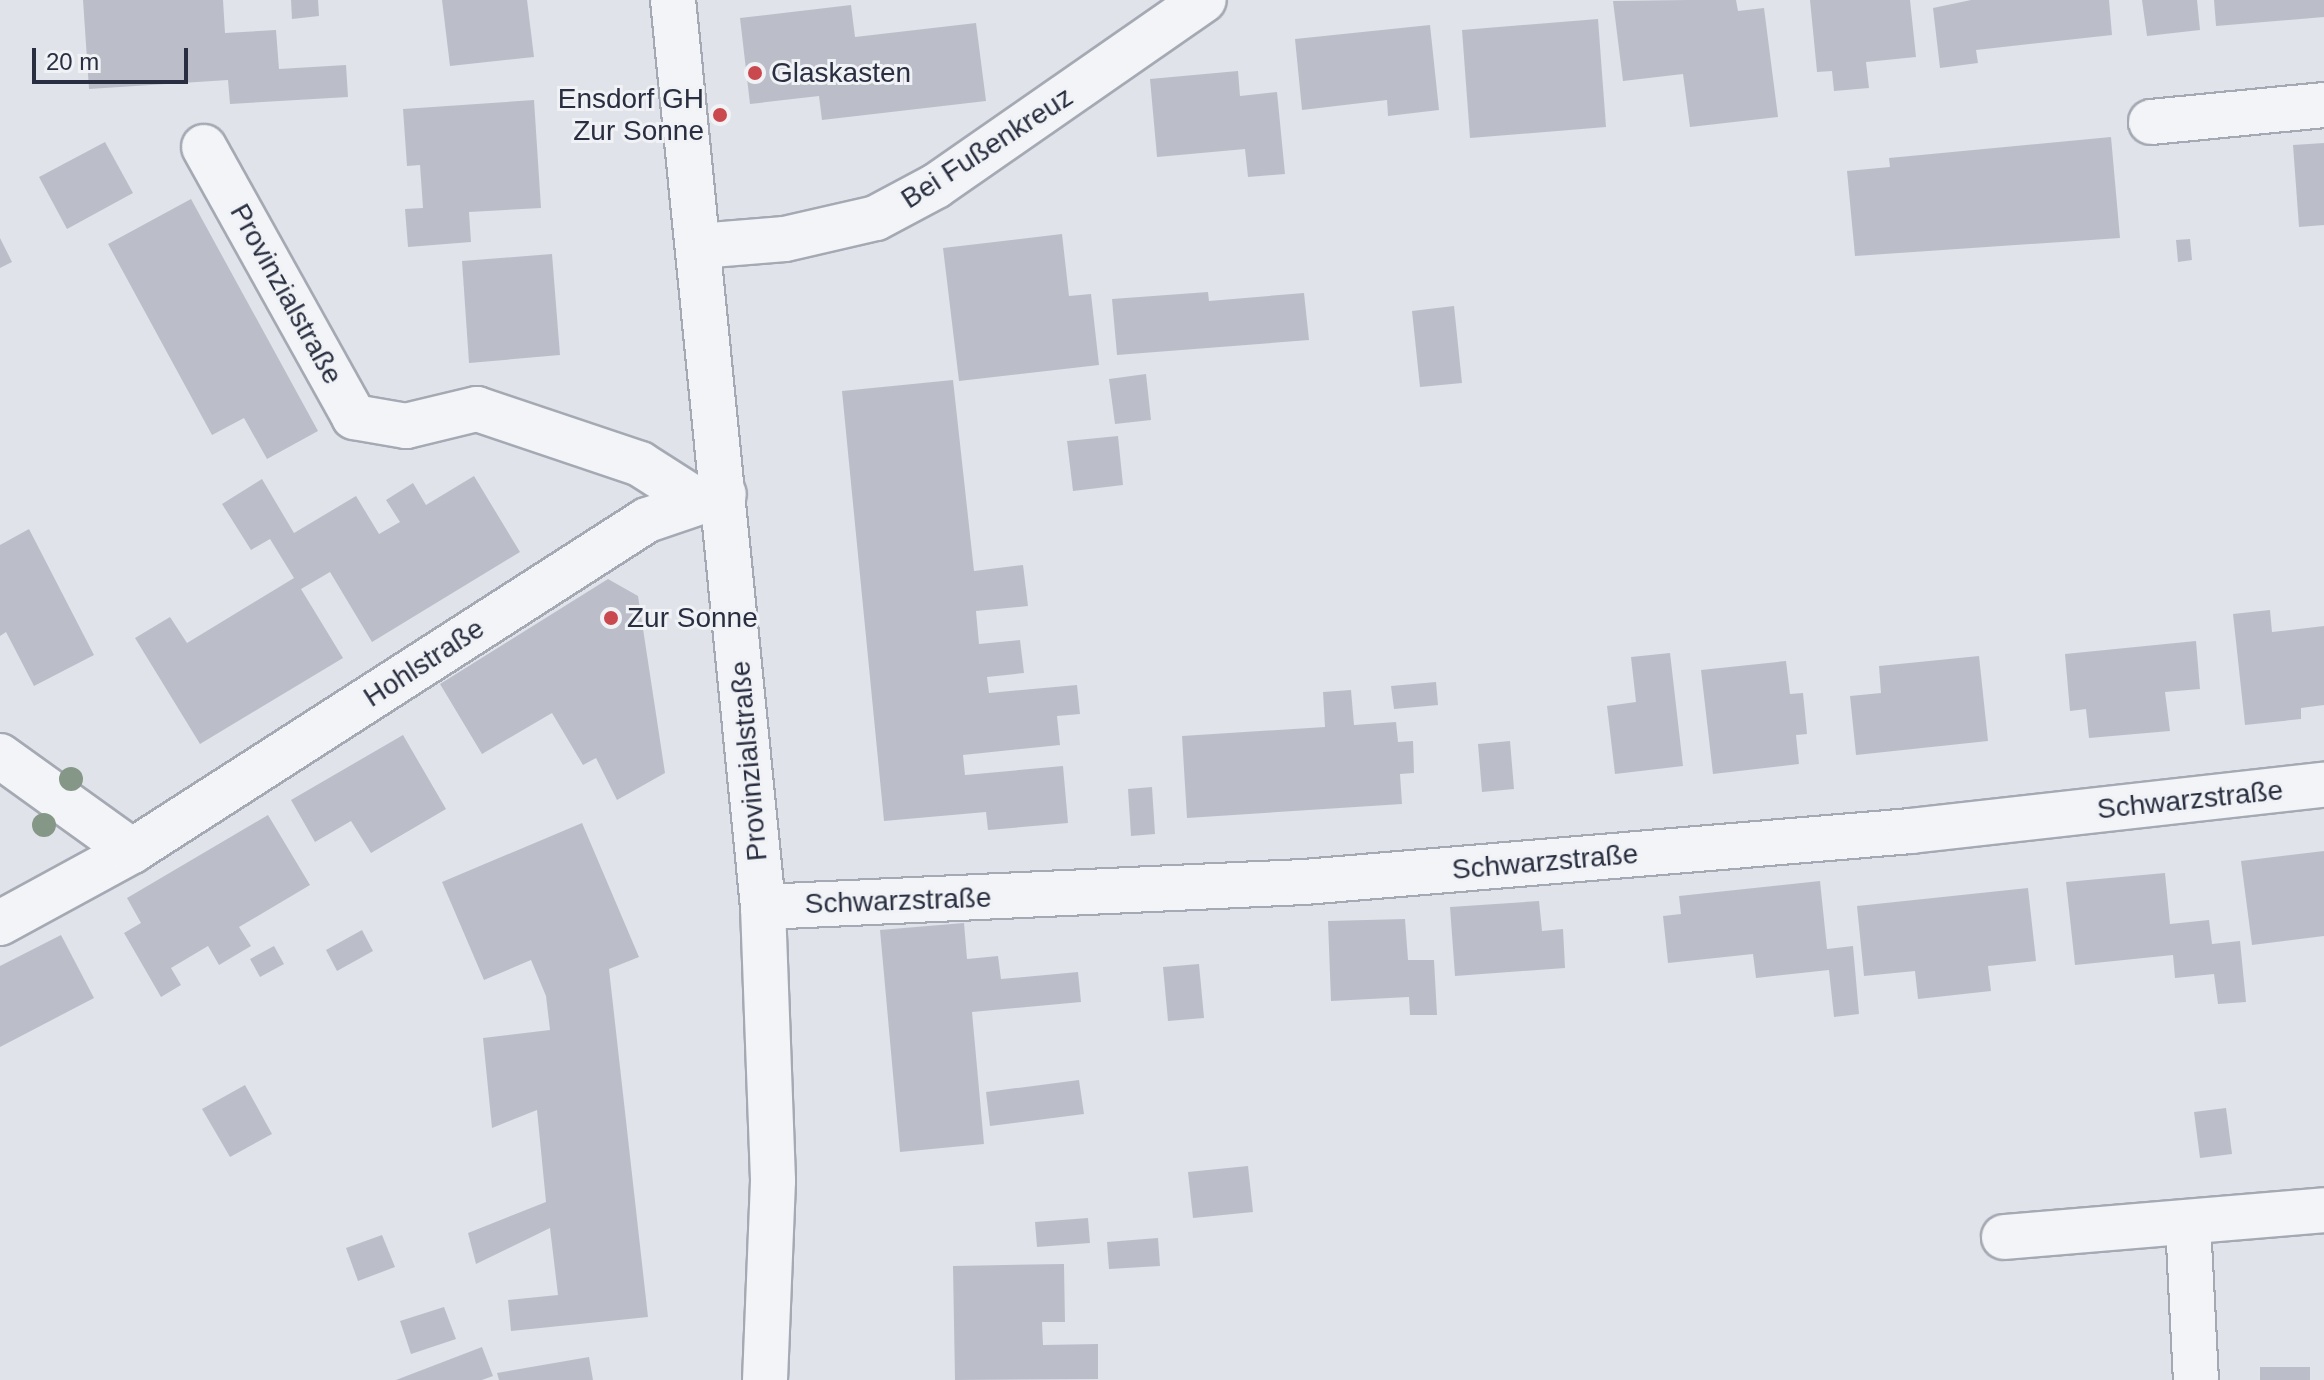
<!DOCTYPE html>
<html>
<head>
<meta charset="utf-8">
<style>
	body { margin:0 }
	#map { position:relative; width:2324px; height:1380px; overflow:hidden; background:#e0e3e9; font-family:Helvetica,sans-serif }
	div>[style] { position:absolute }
	.building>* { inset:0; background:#bbbec9 }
	.roads { filter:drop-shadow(2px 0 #a5a9b3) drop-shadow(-2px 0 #a5a9b3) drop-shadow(0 2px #a5a9b3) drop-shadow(0 -2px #a5a9b3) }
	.minor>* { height:44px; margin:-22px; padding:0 22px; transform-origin:22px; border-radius:22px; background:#f3f4f7 }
	.trees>* { width:24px; height:24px; margin:-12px; border-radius:50%; background:#859887 }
	.dots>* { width:22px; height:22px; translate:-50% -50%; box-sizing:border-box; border:4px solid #f0f2f6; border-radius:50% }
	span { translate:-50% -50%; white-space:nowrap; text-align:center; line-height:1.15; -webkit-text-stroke:6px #f0f2f6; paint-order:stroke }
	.poi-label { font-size:28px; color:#292f40 }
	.left { translate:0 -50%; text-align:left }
	.right { translate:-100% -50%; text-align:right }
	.street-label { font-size:28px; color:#292f40 }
	.scale { position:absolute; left:32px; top:48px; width:156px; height:36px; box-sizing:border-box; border:4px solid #292f40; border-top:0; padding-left:10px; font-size:24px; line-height:28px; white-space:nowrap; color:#292f40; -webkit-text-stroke:6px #f0f2f6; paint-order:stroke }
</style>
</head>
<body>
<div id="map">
	<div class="building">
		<i style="clip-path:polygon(83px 0,223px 0,225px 33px,276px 30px,279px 69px,346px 65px,348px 97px,230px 104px,228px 80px,89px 89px)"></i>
		<i style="clip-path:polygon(291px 0,318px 0,319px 16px,292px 19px)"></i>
		<i style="clip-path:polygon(442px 0,527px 0,534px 57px,450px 66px)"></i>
		<i style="clip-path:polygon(1687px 0,1736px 0,1738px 11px,1764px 8px,1778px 117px,1690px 127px,1683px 74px,1623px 81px,1613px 1px)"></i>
		<i style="clip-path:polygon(1810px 0,1910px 0,1916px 57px,1866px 62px,1869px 88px,1834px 91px,1832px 71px,1817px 72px)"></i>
		<i style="clip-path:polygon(1971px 0,2109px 0,2112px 35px,1976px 50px,1978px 63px,1940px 68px,1933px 8px)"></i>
		<i style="clip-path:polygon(2142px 0,2197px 0,2200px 30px,2147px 36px)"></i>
		<i style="clip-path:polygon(2214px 0,2324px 0,2324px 17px,2216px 26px)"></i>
		<i style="clip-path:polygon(851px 5px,855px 37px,976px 23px,986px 101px,822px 120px,819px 96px,750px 104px,740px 18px)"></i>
		<i style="clip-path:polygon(1598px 19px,1606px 127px,1470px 138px,1462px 30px)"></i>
		<i style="clip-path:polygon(1430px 25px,1439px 110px,1388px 116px,1387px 100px,1302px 110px,1295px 39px)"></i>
		<i style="clip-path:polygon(1238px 71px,1240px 96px,1277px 92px,1285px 174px,1248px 177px,1245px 149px,1157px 157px,1150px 79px)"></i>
		<i style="clip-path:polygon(534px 100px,541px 208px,469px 212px,471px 242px,408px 247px,405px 209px,423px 208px,420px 165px,407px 166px,403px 109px)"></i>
		<i style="clip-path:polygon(2111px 137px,2120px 238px,1855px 256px,1847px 171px,1890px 167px,1889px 158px)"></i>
		<i style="clip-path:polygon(105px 142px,133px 193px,67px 229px,39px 177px)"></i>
		<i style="clip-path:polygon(2324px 143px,2324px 225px,2299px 227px,2293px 145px)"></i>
		<i style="clip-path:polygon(191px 199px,318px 431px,267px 459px,244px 418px,212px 435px,108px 244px)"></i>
		<i style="clip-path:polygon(1062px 234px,1069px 296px,1091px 294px,1099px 365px,959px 381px,943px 248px)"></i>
		<i style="clip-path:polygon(0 238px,12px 262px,0 268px)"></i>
		<i style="clip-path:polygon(2190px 239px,2192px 260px,2178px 262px,2176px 240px)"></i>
		<i style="clip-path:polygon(552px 254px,560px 355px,469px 363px,462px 261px)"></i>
		<i style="clip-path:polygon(1208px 292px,1209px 301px,1304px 293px,1309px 340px,1117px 355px,1112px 299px)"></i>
		<i style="clip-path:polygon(1454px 306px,1462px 383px,1420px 387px,1412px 311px)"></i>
		<i style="clip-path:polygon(1146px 374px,1151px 420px,1115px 424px,1109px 379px)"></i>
		<i style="clip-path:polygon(953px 380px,974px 571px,1023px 565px,1028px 606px,976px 611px,979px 644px,1020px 640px,1024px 673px,987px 677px,989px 693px,1077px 685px,1080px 714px,1057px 716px,1060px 745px,963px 755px,965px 775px,1063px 766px,1068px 823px,988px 830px,986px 812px,884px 821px,842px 391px)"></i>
		<i style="clip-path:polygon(1118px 436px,1123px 485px,1073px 491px,1067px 441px)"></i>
		<i style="clip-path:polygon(474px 476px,520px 552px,372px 642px,330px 572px,301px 589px,343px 658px,200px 744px,135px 638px,170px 617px,187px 643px,294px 578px,270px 539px,251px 550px,222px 504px,262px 479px,294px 533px,356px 496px,379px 534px,400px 522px,386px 500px,413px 483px,426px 505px)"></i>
		<i style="clip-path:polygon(29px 529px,94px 655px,34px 686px,6px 632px,0 636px,0 545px)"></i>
		<i style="clip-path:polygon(608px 579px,638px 596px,665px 773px,617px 800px,596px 758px,583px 765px,552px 713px,482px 754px,440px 684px)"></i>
		<i style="clip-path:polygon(2270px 610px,2272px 632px,2324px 626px,2324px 705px,2301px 708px,2301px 719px,2245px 725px,2233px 614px)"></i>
		<i style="clip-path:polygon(2196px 641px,2200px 689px,2165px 692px,2170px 731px,2089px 738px,2086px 709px,2070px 711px,2065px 654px)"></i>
		<i style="clip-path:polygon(1670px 653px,1683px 766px,1615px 774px,1607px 706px,1636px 702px,1631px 657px)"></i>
		<i style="clip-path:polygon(1979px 656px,1988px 741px,1856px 755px,1850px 696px,1881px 693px,1879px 666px)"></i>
		<i style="clip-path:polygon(1786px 661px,1790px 694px,1803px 693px,1807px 734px,1796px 735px,1799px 764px,1713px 774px,1701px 670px)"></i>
		<i style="clip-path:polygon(1436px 682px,1438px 705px,1394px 709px,1391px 686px)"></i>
		<i style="clip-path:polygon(1351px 690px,1354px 725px,1396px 722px,1398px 742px,1413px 741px,1414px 773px,1400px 774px,1402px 804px,1187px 818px,1182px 736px,1325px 727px,1323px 692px)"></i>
		<i style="clip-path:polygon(403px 735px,446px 809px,371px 853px,351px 821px,315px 842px,291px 800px)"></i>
		<i style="clip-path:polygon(1510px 741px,1514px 789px,1482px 792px,1478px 744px)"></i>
		<i style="clip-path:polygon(1152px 787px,1155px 834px,1131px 836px,1128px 789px)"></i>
		<i style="clip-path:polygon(268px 815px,310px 885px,239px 927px,251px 946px,219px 965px,208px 946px,171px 968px,181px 985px,161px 997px,124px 933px,141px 923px,127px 898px)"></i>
		<i style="clip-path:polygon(582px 823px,639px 957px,609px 969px,648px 1317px,511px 1331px,508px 1300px,558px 1295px,550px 1228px,476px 1264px,468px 1233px,546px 1202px,537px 1110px,492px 1128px,483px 1038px,550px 1030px,546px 996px,531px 960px,484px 980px,442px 882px)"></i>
		<i style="clip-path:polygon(2324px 851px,2324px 936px,2252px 945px,2241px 861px)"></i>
		<i style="clip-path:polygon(2165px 873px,2170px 924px,2209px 920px,2212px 944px,2240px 941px,2246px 1002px,2218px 1004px,2214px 974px,2175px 978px,2173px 955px,2075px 965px,2066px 882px)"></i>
		<i style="clip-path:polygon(1820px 881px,1827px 949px,1853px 946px,1859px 1014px,1834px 1017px,1829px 970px,1756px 978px,1753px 954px,1668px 963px,1663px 916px,1681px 914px,1679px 896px)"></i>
		<i style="clip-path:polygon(2028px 888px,2036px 961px,1988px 966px,1991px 991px,1918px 999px,1915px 971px,1864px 976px,1857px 906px)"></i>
		<i style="clip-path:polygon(1539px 901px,1542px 931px,1563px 929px,1565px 968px,1455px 976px,1450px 907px)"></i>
		<i style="clip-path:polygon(1405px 919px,1408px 960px,1434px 960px,1437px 1015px,1410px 1015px,1409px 997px,1331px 1001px,1328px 921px)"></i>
		<i style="clip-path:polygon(964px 923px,967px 959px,998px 956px,1001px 979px,1078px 972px,1081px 1002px,972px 1012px,984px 1144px,900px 1152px,880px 930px)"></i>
		<i style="clip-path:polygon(362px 930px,373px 951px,337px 971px,326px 950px)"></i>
		<i style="clip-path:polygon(61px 935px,94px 998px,0 1047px,0 966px)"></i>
		<i style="clip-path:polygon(274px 946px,284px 964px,260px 977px,250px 959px)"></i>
		<i style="clip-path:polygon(1199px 964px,1204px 1018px,1168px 1021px,1163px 967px)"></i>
		<i style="clip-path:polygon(1079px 1080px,1084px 1114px,990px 1126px,986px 1092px)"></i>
		<i style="clip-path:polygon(245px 1085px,272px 1134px,230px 1157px,202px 1109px)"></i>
		<i style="clip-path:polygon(2226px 1108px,2232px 1154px,2200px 1158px,2194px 1112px)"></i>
		<i style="clip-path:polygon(1248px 1166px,1253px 1212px,1193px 1218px,1188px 1172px)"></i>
		<i style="clip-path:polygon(1088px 1218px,1090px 1243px,1037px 1247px,1035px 1222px)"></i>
		<i style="clip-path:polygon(382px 1235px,395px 1267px,358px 1281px,346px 1248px)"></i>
		<i style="clip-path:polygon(1158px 1238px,1160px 1266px,1109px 1269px,1107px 1242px)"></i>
		<i style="clip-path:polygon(1064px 1264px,1065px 1322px,1042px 1322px,1043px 1345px,1098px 1344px,1098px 1379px,955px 1380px,953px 1266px)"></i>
		<i style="clip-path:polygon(444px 1307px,456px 1339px,411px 1354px,400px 1321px)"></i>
		<i style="clip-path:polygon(482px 1347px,493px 1376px,482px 1380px,396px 1380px)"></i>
		<i style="clip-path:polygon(589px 1357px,593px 1380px,499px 1380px,497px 1373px)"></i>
		<i style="clip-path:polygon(2260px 1367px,2310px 1367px,2310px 1380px,2260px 1380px)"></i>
	</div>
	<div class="roads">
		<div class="minor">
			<i style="left:673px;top:0;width:911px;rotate:84.33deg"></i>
			<i style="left:763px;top:907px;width:274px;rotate:87.9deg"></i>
			<i style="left:773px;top:1181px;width:199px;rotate:92.3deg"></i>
			<i style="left:2151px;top:122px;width:174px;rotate:-5.6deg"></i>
			<i style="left:204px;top:147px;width:309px;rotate:60.9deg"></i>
			<i style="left:354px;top:417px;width:53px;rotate:9.8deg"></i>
			<i style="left:406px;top:426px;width:73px;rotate:-13.5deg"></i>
			<i style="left:477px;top:409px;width:172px;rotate:18.6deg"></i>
			<i style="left:640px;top:464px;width:65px;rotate:32.5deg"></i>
			<i style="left:699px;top:246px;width:86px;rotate:-4.7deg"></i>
			<i style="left:785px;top:239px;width:93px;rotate:-13deg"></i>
			<i style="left:876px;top:218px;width:68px;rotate:-28.1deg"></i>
			<i style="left:936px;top:186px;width:326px;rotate:-34.8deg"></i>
			<i style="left:0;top:756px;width:163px;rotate:35.7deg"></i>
			<i style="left:763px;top:907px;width:542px;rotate:-2.65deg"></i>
			<i style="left:1304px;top:882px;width:609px;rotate:-4.8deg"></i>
			<i style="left:1911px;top:831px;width:416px;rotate:-6.4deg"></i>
			<i style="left:0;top:923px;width:150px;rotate:-28.6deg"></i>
			<i style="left:132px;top:851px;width:612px;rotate:-32.73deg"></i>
			<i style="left:647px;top:520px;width:81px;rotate:-18.7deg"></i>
			<i style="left:2188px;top:1223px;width:157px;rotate:87.1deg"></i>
			<i style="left:2004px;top:1237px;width:321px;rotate:-4.8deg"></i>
		</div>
	</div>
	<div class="trees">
		<i style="left:71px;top:779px"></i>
		<i style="left:44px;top:825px"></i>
	</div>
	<div class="dots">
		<i style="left:755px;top:73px;background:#ca494e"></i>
		<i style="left:720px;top:115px;background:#ca494e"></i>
		<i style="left:611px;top:618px;background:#ca494e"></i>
	</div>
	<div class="poi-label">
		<span class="left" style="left:771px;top:73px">Glaskasten</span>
		<span class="right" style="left:704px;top:115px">Ensdorf GH<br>Zur Sonne</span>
		<span class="left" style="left:627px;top:618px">Zur Sonne</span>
	</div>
	<div class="street-label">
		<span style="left:987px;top:148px;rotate:-33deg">Bei Fußenkreuz</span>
		<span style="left:286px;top:294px;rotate:61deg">Provinzialstraße</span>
		<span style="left:424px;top:663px;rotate:-33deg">Hohlstraße</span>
		<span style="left:749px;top:761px;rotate:-95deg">Provinzialstraße</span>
		<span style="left:2190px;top:800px;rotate:-6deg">Schwarzstraße</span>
		<span style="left:1545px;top:862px;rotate:-5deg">Schwarzstraße</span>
		<span style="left:898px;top:901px;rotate:-2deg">Schwarzstraße</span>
	</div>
	<div class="scale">20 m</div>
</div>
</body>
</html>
